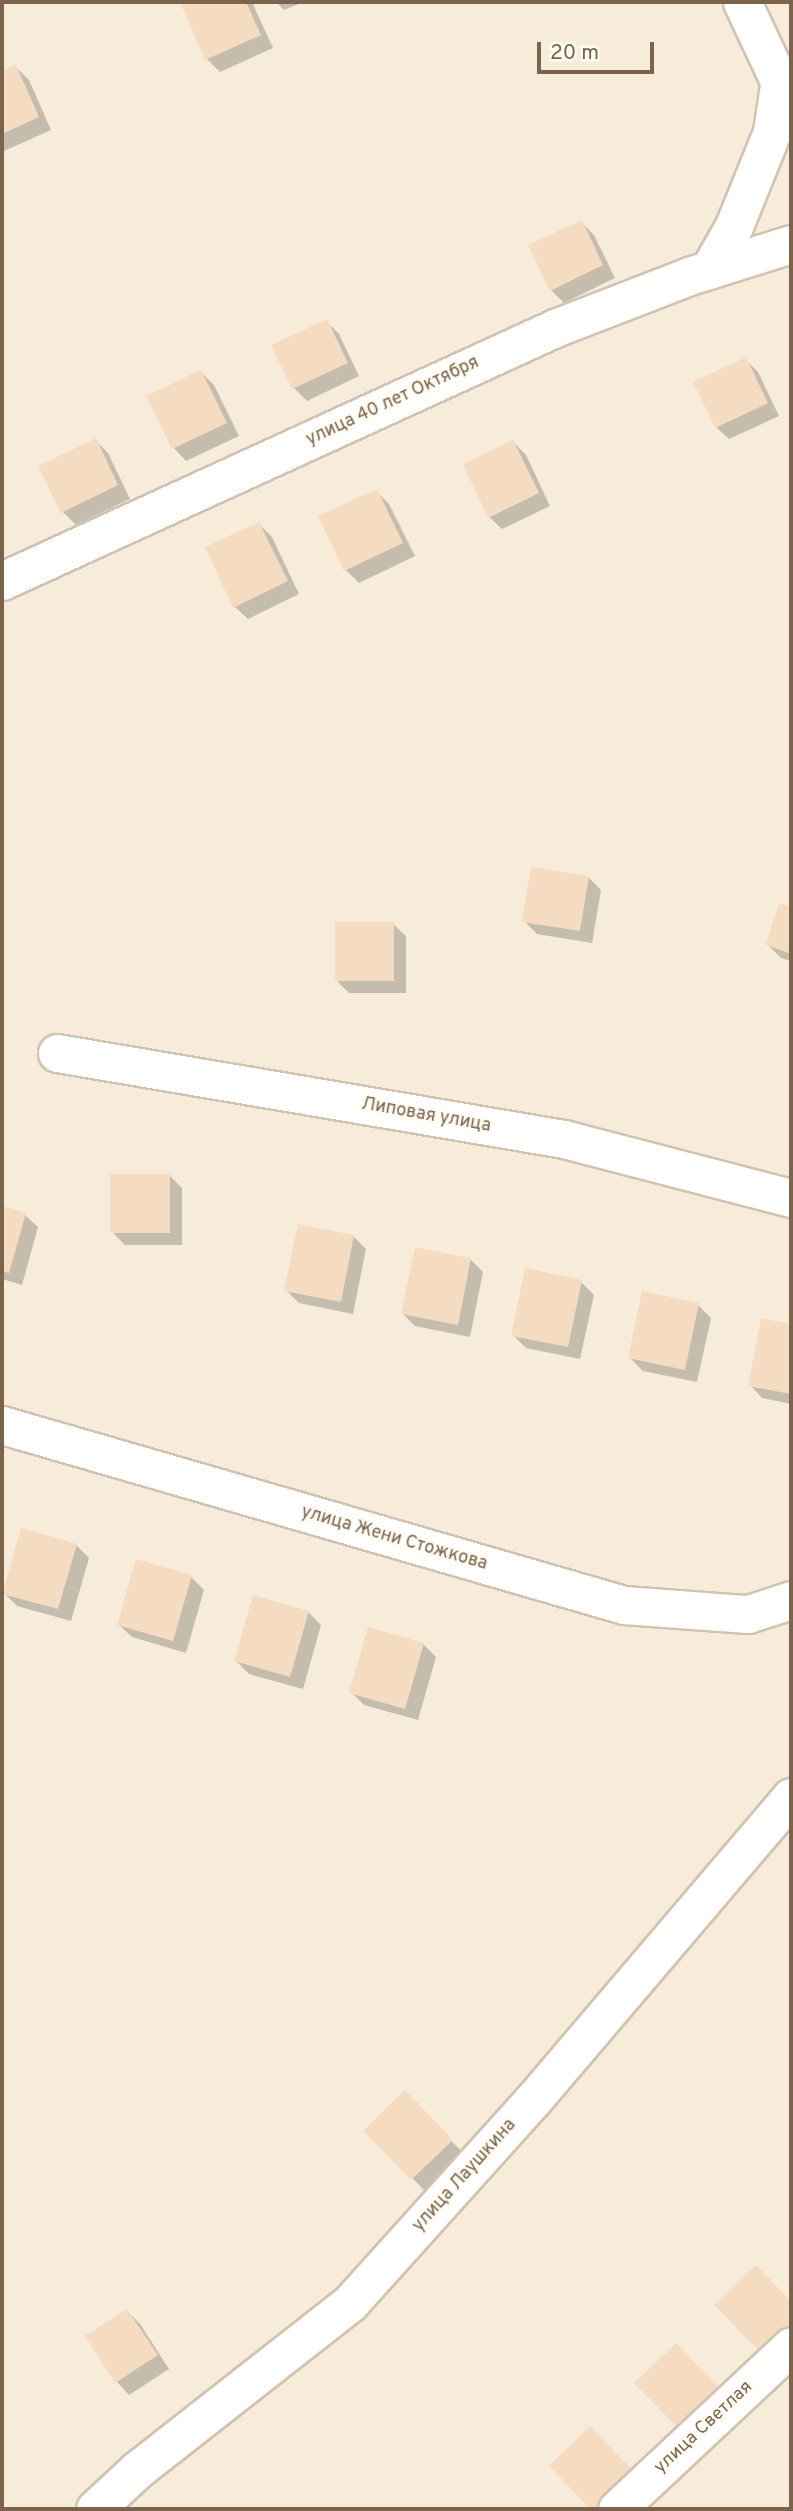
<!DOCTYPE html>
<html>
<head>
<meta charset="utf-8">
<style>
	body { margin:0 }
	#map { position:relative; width:793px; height:2511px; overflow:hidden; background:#fef9eb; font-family:Overpass,sans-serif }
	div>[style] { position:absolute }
	.residential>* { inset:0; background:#f6ecd9 }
	.shadow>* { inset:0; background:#0003 }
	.building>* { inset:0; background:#f5dcc1 }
	.roads { filter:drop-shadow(2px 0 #d2c2af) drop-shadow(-2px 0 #d2c2af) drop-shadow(0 2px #d2c2af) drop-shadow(0 -2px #d2c2af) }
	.street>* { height:37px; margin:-18.5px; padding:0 18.5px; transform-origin:18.5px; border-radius:18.5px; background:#fff }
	span { translate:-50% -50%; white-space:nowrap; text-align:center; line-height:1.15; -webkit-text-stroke:5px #fffcf3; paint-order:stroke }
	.street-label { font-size:18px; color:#7b634c }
	.frame { position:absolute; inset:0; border:4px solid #7b634c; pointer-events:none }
	.scale { position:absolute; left:537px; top:42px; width:117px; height:32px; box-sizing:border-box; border:4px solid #7b634c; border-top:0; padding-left:9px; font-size:21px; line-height:24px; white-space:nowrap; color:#7b634c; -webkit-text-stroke:5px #fffcf3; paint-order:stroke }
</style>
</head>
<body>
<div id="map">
	<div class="residential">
		<i style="clip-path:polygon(2px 2px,791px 2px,791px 2509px,2px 2509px)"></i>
	</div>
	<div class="shadow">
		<i style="clip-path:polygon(252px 2px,273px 48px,220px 72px,207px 59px,182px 3px)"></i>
		<i style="clip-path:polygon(276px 2px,304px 2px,284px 10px)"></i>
		<i style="clip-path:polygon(16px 67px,29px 80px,51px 130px,4px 151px,2px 73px)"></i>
		<i style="clip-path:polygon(581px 222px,594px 235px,615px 278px,564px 303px,551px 290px)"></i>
		<i style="clip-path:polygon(326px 321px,339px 334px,359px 376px,307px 401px,294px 388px,273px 346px)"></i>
		<i style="clip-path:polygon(745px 359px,758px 372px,779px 416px,729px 439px,716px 427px)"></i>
		<i style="clip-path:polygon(201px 372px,214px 385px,239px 436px,186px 461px,174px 448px)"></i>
		<i style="clip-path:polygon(95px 440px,108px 453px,130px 499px,76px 525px,63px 512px)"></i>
		<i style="clip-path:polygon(513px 442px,526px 455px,550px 506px,502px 529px,489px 517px)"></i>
		<i style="clip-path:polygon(376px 491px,389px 504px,415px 556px,359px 583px,346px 570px,320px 517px)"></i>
		<i style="clip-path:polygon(259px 524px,272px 537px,299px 594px,248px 619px,235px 607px)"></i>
		<i style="clip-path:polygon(588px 877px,601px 890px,592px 943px,537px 934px,524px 921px)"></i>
		<i style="clip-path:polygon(780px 906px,791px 909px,791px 961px,781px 958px,768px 945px)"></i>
		<i style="clip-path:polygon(393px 924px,406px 936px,406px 993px,349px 993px,336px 980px)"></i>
		<i style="clip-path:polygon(169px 1175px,182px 1188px,182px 1245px,125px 1245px,112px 1232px)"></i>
		<i style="clip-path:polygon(2px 1208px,25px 1215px,38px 1227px,22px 1285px,2px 1279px)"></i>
		<i style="clip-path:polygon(353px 1236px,366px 1249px,353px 1314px,299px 1303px,286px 1290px)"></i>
		<i style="clip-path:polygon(470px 1259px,483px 1272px,470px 1337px,415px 1326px,402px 1313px)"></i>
		<i style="clip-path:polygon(581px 1282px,594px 1295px,580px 1359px,526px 1348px,513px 1335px)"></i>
		<i style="clip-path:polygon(698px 1305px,711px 1318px,697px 1382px,643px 1371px,630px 1358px)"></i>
		<i style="clip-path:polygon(763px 1320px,791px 1326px,791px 1404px,762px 1398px,750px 1385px)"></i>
		<i style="clip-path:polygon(76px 1545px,89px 1558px,71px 1621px,17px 1606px,4px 1593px)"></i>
		<i style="clip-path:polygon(191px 1577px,204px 1590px,186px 1653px,132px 1637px,119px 1625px)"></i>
		<i style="clip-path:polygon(308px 1612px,321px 1625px,303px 1689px,249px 1674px,236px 1661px)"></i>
		<i style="clip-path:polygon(423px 1644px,436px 1657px,418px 1720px,364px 1705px,351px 1692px)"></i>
		<i style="clip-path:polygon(405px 2093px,464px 2154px,425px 2191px,366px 2131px)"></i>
		<i style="clip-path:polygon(127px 2311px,140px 2324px,169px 2369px,129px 2395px,117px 2382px)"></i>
	</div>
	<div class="building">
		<i style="clip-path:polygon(180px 2px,246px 2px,261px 35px,205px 60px)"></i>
		<i style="clip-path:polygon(16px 65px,39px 117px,2px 134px,2px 71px)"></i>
		<i style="clip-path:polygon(582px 220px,603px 265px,550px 291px,528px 245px)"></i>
		<i style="clip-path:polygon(327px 319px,348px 363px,292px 389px,271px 345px)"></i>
		<i style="clip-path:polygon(746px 357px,768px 403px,715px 428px,693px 382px)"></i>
		<i style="clip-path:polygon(201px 370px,227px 423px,172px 449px,146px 396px)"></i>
		<i style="clip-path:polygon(96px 438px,118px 485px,61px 513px,38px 466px)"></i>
		<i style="clip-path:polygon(513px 440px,539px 493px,488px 518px,463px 464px)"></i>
		<i style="clip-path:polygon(377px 489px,403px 543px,344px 571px,318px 516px)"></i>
		<i style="clip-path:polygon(259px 522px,288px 581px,233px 608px,205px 547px)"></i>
		<i style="clip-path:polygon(531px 867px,589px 876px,580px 931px,522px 922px)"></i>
		<i style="clip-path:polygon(779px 903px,791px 907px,791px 954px,766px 945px)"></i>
		<i style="clip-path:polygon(335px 922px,394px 922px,394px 981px,335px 981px)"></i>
		<i style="clip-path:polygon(110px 1174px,170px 1174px,170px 1233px,110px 1233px)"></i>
		<i style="clip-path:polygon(2px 1206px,26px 1213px,9px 1273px,2px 1271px)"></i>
		<i style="clip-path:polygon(298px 1224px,354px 1235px,341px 1302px,284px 1291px)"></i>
		<i style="clip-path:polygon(415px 1247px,471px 1258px,458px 1325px,401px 1314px)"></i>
		<i style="clip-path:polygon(525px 1268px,582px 1280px,568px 1347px,511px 1336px)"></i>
		<i style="clip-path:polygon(642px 1291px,699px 1303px,685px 1370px,628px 1358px)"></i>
		<i style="clip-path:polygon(761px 1318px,791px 1324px,791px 1394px,748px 1386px)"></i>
		<i style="clip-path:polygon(21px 1528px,77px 1544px,58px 1609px,2px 1594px)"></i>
		<i style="clip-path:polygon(136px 1559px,192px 1575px,173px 1641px,117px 1625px)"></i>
		<i style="clip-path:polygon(253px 1595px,309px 1611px,290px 1677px,234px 1661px)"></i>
		<i style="clip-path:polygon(368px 1627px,424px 1643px,405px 1709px,349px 1693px)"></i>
		<i style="clip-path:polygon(405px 2090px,453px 2140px,411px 2180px,363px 2131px)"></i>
		<i style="clip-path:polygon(756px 2265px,791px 2301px,791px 2326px,762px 2354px,714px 2305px)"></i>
		<i style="clip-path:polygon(127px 2309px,158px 2355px,115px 2383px,85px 2336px)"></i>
		<i style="clip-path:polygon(676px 2343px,723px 2392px,682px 2432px,634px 2383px)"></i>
		<i style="clip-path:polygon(590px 2426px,638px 2476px,603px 2509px,590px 2509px,549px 2466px)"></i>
	</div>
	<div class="roads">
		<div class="street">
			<i style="left:742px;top:2px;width:115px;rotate:64.8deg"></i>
			<i style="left:709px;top:270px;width:51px;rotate:-60.4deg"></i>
			<i style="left:734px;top:226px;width:101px;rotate:-68deg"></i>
			<i style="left:772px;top:132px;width:48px;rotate:-81.5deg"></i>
			<i style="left:2px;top:581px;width:608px;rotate:-24.58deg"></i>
			<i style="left:555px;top:328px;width:144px;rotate:-21.2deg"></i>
			<i style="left:689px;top:276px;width:107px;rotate:-17.4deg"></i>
			<i style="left:57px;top:1053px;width:514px;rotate:9.63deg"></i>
			<i style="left:564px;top:1139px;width:235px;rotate:14.6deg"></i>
			<i style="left:2px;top:1425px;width:648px;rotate:16.14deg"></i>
			<i style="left:624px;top:1605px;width:124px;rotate:4.2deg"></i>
			<i style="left:748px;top:1614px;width:45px;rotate:-18deg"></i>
			<i style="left:95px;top:2509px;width:57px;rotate:-42.9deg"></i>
			<i style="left:137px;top:2470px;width:271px;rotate:-38.1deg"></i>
			<i style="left:350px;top:2303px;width:273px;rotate:-48deg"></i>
			<i style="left:533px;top:2100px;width:398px;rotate:-49.6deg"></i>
			<i style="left:617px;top:2509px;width:238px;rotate:-43.1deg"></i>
		</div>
	</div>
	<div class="street-label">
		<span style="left:393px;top:402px;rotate:-25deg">улица 40 лет Октября</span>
		<span style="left:426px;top:1116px;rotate:10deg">Липовая улица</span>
		<span style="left:394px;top:1539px;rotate:16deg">улица Жени Стожкова</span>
		<span style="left:465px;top:2176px;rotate:-48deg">улица Лаушкина</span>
		<span style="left:704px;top:2428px;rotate:-43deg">улица Светлая</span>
	</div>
	<div class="frame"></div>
	<div class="scale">20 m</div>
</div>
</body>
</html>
